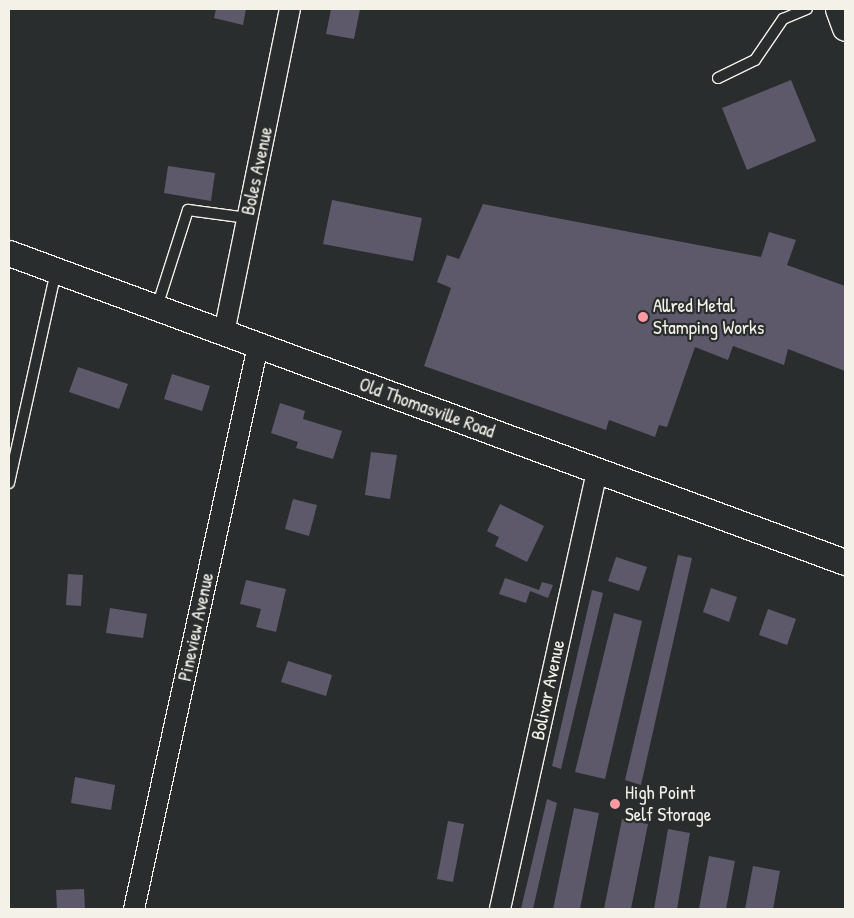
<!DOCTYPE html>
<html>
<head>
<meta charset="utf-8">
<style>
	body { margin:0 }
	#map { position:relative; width:854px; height:918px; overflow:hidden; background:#2a2d2e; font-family:"Patrick Hand",sans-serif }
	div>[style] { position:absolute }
	.building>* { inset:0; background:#5d596b }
	.roads { filter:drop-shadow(1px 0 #f4f1e8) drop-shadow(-1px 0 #f4f1e8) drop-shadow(0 1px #f4f1e8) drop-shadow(0 -1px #f4f1e8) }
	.service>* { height:10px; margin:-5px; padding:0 5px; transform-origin:5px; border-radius:5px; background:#2a2d2e }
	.minor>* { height:20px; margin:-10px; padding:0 10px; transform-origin:10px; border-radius:10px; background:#2a2d2e }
	.tertiary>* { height:25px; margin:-12.5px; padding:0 12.5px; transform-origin:12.5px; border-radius:12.5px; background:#2a2d2e }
	.dots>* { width:14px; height:14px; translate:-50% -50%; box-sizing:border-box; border:2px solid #2a2d2e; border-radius:50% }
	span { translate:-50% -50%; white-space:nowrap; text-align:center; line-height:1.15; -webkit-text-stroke:4.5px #2a2d2e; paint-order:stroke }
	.street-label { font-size:19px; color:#f4f1e8 }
	.poi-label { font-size:19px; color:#f4f1e8 }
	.left { translate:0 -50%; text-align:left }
	.frame { position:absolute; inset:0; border:10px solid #f4f1e8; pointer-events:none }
</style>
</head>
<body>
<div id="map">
	<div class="building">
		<i style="clip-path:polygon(216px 9px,246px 9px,243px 25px,214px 18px)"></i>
		<i style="clip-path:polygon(331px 9px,360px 9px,354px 39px,326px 34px)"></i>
		<i style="clip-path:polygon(791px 80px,816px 141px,747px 170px,722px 108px)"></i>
		<i style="clip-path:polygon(168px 166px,215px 173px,211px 201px,164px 193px)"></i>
		<i style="clip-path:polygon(332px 200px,422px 218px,413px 261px,323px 244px)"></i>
		<i style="clip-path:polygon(483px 204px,761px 257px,769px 232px,796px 240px,787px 265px,845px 286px,845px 371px,788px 349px,784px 365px,733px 346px,728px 360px,695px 347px,667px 427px,659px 425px,655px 437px,609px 420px,606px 430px,424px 366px,451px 288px,437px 282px,447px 255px,459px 259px)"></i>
		<i style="clip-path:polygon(78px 367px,128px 384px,119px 409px,69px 392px)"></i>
		<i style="clip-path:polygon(172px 374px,210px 386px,202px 411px,164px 399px)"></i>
		<i style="clip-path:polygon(280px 403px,305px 411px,303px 419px,342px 431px,333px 459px,296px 448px,298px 442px,271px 433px)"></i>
		<i style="clip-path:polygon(371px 452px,397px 455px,390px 499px,365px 495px)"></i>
		<i style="clip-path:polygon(293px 499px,317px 505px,309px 536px,285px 529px)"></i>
		<i style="clip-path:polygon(500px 504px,544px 526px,527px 562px,495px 546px,499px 537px,487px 531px)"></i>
		<i style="clip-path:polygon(678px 555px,692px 558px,641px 785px,625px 780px)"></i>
		<i style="clip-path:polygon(616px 557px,647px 567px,639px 591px,608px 581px)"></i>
		<i style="clip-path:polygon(68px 574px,83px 575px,81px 606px,66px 605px)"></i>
		<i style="clip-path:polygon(505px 578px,539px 590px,542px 582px,553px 585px,548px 598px,530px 591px,526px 603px,499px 594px)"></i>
		<i style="clip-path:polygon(246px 580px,286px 589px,276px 632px,256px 627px,261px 609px,240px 604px)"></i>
		<i style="clip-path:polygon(711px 588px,737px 597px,729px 622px,703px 612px)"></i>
		<i style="clip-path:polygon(592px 590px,603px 593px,561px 769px,552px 766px)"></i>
		<i style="clip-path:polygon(110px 608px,147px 614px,143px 638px,106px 633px)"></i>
		<i style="clip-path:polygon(768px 609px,796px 619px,787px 645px,759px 635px)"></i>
		<i style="clip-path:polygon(614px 613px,642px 621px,605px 779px,575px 772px)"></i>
		<i style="clip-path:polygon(288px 661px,332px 675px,326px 696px,281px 682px)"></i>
		<i style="clip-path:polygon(75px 777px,115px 785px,111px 810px,71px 803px)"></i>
		<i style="clip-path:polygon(547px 799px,557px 803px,533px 909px,521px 909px)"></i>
		<i style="clip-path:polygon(574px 808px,599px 813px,580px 909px,553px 909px)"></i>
		<i style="clip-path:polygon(622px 819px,648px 824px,631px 909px,604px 909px)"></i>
		<i style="clip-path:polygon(448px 821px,464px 824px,453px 882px,437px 879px)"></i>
		<i style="clip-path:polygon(668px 829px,690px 833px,677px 909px,654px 909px)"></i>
		<i style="clip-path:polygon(709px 856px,735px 861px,726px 909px,699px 909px)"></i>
		<i style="clip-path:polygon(753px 866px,780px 871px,773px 909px,745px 909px)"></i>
		<i style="clip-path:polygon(84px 889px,85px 909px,57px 909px,56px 890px)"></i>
	</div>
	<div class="roads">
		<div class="service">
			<i style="left:718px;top:78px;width:41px;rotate:-25.9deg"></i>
			<i style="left:755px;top:60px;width:50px;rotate:-55.7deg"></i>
			<i style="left:783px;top:19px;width:26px;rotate:-23deg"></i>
			<i style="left:157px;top:307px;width:102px;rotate:-72.3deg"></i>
			<i style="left:188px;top:210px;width:60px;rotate:7.7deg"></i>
			<i style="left:9px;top:483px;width:217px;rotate:-77.5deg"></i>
		</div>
		<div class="minor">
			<i style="left:224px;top:333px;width:331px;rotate:-78.5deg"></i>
			<i style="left:134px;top:909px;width:576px;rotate:-77.58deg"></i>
			<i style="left:500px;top:909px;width:450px;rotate:-77.5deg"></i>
		</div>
		<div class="tertiary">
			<i style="left:838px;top:9px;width:20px;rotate:70deg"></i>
			<i style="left:9px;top:253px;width:891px;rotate:20.29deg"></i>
		</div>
	</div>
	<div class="dots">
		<i style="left:643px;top:317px;background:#ff9aa2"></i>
		<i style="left:615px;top:804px;background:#ff9aa2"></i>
	</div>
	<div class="street-label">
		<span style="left:257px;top:171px;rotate:-78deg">Boles Avenue</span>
		<span style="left:427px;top:408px;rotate:20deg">Old Thomasville Road</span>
		<span style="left:196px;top:627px;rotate:-78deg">Pineview Avenue</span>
		<span style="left:548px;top:690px;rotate:-78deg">Bolivar Avenue</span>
	</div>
	<div class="poi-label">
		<span class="left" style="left:653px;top:317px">Allred Metal<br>Stamping Works</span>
		<span class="left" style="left:625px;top:804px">High Point<br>Self Storage</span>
	</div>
	<div class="frame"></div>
</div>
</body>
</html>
